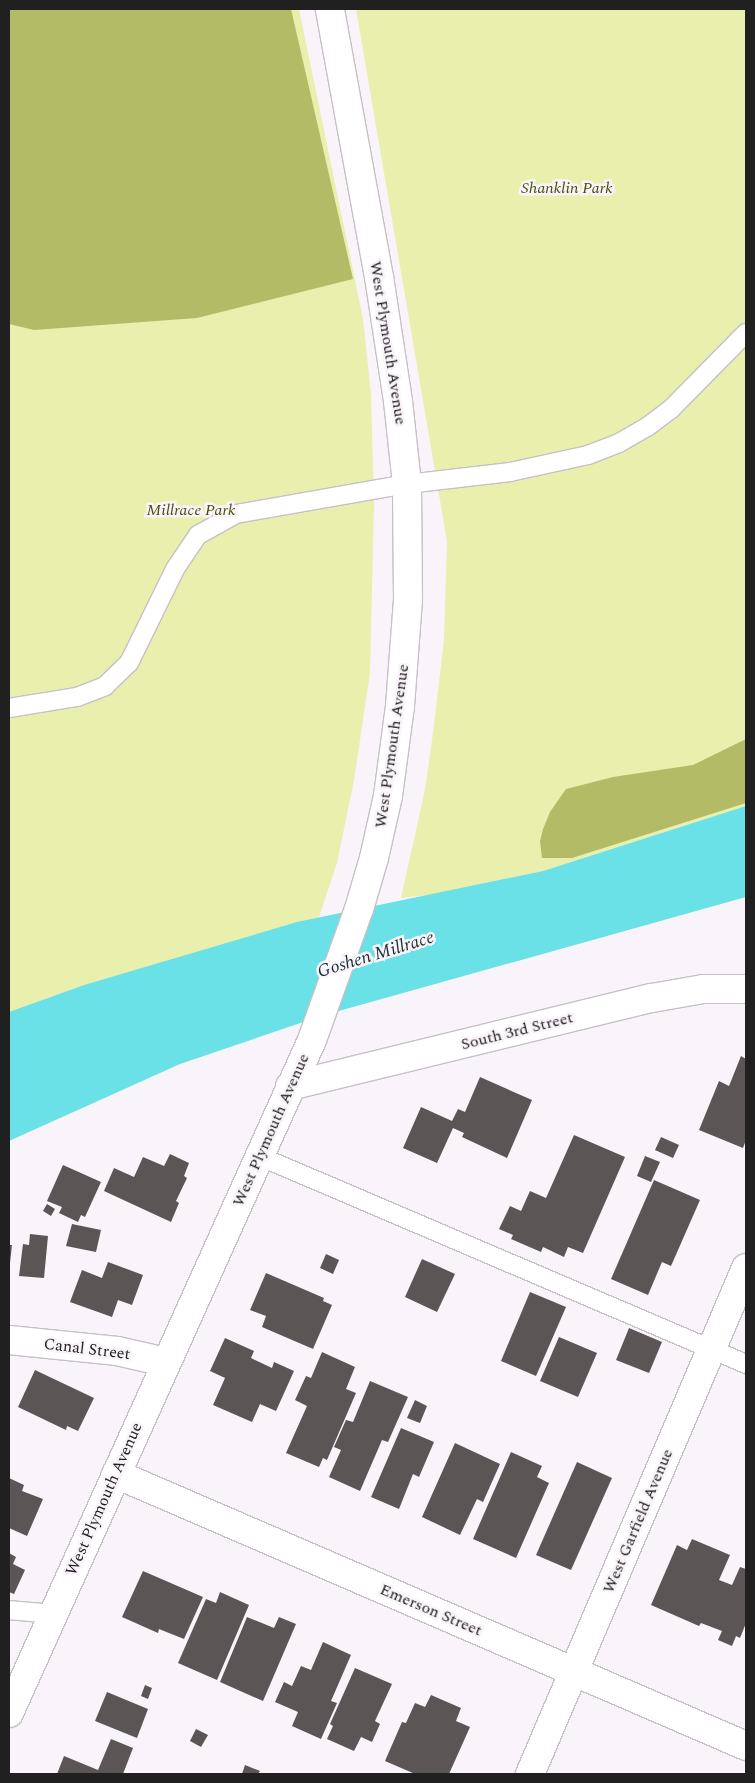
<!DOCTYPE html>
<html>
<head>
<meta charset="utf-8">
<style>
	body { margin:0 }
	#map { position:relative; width:755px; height:1783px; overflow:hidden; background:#f9f4f9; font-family:Spectral,serif }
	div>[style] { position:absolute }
	.green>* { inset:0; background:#e9efac }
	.forest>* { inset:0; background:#b4bb67 }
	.water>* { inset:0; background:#69e1e6 }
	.building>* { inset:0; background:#5c5555 }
	.roads { filter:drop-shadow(1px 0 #c5c1c6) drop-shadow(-1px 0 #c5c1c6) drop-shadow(0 1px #c5c1c6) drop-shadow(0 -1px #c5c1c6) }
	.lane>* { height:18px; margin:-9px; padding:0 9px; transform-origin:9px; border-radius:9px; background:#fff }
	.street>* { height:28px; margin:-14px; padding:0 14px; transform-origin:14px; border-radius:14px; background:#fff }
	.secondary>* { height:28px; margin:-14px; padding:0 14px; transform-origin:14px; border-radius:14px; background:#fff }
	span { translate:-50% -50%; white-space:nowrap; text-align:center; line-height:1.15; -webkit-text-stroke:5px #f9f4f9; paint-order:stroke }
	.park-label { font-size:16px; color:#494c0b; font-style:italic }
	.street-label { font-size:16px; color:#212021 }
	.water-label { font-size:18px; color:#182e2f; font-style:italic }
	.frame { position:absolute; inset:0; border:10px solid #212021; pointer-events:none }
</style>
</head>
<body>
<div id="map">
	<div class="green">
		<i style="clip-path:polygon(9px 9px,299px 9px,363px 319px,371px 394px,374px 504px,370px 673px,354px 780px,337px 863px,319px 917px,84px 985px,9px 1012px)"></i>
		<i style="clip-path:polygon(356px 9px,746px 9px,746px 806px,543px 871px,429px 895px,401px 898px,425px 790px,433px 733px,444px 640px,447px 541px)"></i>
	</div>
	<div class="forest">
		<i style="clip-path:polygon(9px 9px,291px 9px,353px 279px,197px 318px,34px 330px,9px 324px)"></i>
		<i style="clip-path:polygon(746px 739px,746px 803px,572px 858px,542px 858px,540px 841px,543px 829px,550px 812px,566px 789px,613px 777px,693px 765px)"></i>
	</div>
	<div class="water">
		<i style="clip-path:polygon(746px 806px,746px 897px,321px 1016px,180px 1064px,9px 1141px,9px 1012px,84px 985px,297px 922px,543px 871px)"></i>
	</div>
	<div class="building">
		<i style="clip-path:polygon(741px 1056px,746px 1059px,746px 1140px,743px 1148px,699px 1130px,719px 1081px,729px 1086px)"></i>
		<i style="clip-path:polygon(480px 1077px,532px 1100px,507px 1158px,462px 1137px,464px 1133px,453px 1128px,437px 1163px,403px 1148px,421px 1107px,452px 1121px,458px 1109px,465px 1112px)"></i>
		<i style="clip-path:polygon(574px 1135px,625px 1157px,583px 1253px,568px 1247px,564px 1257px,543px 1247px,541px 1252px,511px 1239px,513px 1235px,499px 1229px,510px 1206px,521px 1211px,530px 1191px,546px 1198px)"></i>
		<i style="clip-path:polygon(661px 1137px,679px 1145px,673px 1158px,655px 1150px)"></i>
		<i style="clip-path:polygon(170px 1154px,189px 1163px,184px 1176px,187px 1178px,176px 1201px,179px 1203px,171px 1222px,104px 1191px,114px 1168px,134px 1177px,143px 1157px,164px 1166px)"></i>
		<i style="clip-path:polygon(645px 1156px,660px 1162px,651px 1182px,637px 1176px)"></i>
		<i style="clip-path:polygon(63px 1165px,101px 1182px,85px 1217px,81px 1215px,78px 1222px,59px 1213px,62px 1207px,47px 1201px)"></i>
		<i style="clip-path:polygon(654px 1180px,700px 1200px,671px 1266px,662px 1262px,648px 1295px,611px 1279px)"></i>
		<i style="clip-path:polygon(47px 1204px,55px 1209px,51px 1216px,43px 1211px)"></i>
		<i style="clip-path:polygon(72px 1224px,101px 1230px,96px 1252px,66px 1246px)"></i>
		<i style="clip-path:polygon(30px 1234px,48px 1236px,44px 1278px,19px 1276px,23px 1244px,29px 1245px)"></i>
		<i style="clip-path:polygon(9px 1245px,12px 1245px,10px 1263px,9px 1263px)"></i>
		<i style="clip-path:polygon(326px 1254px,339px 1260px,333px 1274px,320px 1268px)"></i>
		<i style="clip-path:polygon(422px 1259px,455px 1274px,437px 1312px,405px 1297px)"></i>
		<i style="clip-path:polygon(108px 1262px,143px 1275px,132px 1305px,118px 1300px,112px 1317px,70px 1302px,82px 1270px,102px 1278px)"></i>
		<i style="clip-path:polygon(266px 1273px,324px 1298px,323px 1301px,332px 1305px,313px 1349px,262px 1327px,266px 1316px,250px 1310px)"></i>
		<i style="clip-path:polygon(530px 1292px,566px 1307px,536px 1376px,501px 1361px)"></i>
		<i style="clip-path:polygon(629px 1328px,662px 1342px,649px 1373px,616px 1360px)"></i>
		<i style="clip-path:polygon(559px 1337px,597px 1353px,578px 1397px,540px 1381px)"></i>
		<i style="clip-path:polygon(225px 1338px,254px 1351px,251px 1358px,272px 1368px,274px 1362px,294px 1371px,276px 1411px,260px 1404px,252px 1422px,213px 1405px,225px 1378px,210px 1371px)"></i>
		<i style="clip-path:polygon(322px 1352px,355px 1367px,346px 1389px,356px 1393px,327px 1460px,323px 1458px,319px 1467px,286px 1453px,307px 1406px,295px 1400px,306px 1376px,311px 1378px)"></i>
		<i style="clip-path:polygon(35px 1370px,94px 1398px,78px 1431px,67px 1426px,66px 1430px,18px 1407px)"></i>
		<i style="clip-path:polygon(370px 1381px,408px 1397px,388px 1442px,382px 1440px,360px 1491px,329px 1477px,341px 1450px,334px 1447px,346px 1420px,353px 1422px)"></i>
		<i style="clip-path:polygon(415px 1400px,427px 1406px,420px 1423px,407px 1418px)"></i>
		<i style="clip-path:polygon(401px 1428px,434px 1442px,419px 1477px,413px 1474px,399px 1509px,371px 1497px)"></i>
		<i style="clip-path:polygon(455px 1443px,500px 1464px,483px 1502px,477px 1499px,460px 1535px,422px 1517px)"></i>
		<i style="clip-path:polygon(511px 1452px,542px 1466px,537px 1477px,549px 1483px,516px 1558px,473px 1539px)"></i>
		<i style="clip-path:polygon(577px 1462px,612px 1478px,571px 1570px,536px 1555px)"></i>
		<i style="clip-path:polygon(9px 1478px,24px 1485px,22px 1491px,43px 1499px,27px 1536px,9px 1528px)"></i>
		<i style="clip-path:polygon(692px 1539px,730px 1555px,719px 1580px,732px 1585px,740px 1567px,746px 1569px,746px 1623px,740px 1638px,736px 1636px,732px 1646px,718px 1640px,722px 1631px,701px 1623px,699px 1626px,651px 1605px,677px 1545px,687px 1550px)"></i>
		<i style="clip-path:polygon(9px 1553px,16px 1557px,13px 1564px,25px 1570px,14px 1594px,9px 1592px)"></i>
		<i style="clip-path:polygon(143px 1571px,203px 1597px,184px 1639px,159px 1629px,158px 1633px,122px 1617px)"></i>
		<i style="clip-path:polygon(220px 1592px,249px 1605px,217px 1680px,178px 1663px,206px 1599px,216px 1603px)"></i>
		<i style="clip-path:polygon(247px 1617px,274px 1628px,279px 1617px,296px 1624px,263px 1701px,220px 1682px)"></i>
		<i style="clip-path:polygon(323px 1642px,351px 1655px,331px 1701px,337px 1703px,321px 1739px,292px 1726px,298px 1712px,275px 1702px,284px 1682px,292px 1686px,301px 1666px,311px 1670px)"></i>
		<i style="clip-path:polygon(355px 1668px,392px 1684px,375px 1721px,380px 1724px,372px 1742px,361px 1737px,354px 1751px,327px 1739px,333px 1726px,330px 1724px)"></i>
		<i style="clip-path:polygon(145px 1685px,152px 1688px,148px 1699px,141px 1696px)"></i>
		<i style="clip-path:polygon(107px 1692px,148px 1709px,137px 1738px,95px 1721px)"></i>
		<i style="clip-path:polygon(431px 1695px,461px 1708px,456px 1721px,470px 1727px,449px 1774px,415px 1774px,385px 1761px,402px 1722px,406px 1723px,415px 1703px,425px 1707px)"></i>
		<i style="clip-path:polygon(196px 1729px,208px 1735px,201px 1747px,190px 1741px)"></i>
		<i style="clip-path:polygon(111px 1739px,133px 1748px,123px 1774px,57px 1774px,64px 1756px,98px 1770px)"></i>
		<i style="clip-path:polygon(245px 1765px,260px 1771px,258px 1774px,242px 1774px)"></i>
	</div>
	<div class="roads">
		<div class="lane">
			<i style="left:9px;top:708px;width:69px;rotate:-9.2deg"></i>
			<i style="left:77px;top:697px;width:30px;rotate:-21deg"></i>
			<i style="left:105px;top:686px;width:33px;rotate:-44deg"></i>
			<i style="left:129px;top:663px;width:105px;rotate:-63.9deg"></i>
			<i style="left:175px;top:569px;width:41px;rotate:-55.9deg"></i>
			<i style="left:198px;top:535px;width:43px;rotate:-28.9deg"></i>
			<i style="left:236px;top:514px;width:174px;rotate:-10deg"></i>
			<i style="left:407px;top:484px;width:104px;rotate:-6.6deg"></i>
			<i style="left:510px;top:472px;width:80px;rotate:-12.3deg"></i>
			<i style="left:588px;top:455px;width:33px;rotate:-21deg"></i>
			<i style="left:619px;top:443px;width:32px;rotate:-30deg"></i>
			<i style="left:647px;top:427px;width:30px;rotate:-37deg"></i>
			<i style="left:671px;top:409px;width:107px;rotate:-45.4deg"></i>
			<i style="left:259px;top:1156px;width:530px;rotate:23.13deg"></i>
			<i style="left:9px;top:1610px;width:44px;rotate:5.2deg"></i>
		</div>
		<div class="street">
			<i style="left:290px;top:1086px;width:373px;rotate:-13.7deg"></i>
			<i style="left:652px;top:998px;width:52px;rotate:-10deg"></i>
			<i style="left:703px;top:989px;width:43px"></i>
			<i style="left:9px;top:1340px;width:109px;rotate:5.8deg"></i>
			<i style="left:117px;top:1351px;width:50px;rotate:12.7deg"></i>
			<i style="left:116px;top:1474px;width:686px;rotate:23.35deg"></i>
			<i style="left:530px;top:1774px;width:550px;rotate:-66.88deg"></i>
		</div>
		<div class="secondary">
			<i style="left:9px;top:1713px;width:738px;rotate:-65.76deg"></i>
			<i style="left:312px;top:1040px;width:139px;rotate:-70.3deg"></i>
			<i style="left:359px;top:909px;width:53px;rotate:-73.6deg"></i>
			<i style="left:374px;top:858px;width:64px;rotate:-77.3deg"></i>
			<i style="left:388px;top:796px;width:91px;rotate:-82.4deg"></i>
			<i style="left:400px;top:706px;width:106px;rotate:-85.7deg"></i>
			<i style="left:408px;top:600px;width:116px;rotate:-90.5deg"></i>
			<i style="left:407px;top:484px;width:83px;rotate:-96.2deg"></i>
			<i style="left:398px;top:401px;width:125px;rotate:-98.7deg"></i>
			<i style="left:379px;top:277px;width:272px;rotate:-100.4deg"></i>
		</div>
	</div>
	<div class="park-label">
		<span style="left:567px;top:188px">Shanklin Park</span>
		<span style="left:191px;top:510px">Millrace Park</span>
	</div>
	<div class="street-label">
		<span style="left:388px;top:343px;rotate:81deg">West Plymouth Avenue</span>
		<span style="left:392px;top:746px;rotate:-82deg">West Plymouth Avenue</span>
		<span style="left:517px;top:1031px;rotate:-14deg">South 3rd Street</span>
		<span style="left:271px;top:1130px;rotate:-66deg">West Plymouth Avenue</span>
		<span style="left:87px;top:1349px;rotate:7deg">Canal Street</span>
		<span style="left:104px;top:1499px;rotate:-66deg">West Plymouth Avenue</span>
		<span style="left:638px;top:1521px;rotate:-67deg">West Garfield Avenue</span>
		<span style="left:431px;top:1610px;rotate:23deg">Emerson Street</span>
	</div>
	<div class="water-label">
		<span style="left:376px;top:955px;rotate:-17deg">Goshen Millrace</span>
	</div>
	<div class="frame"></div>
</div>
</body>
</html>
